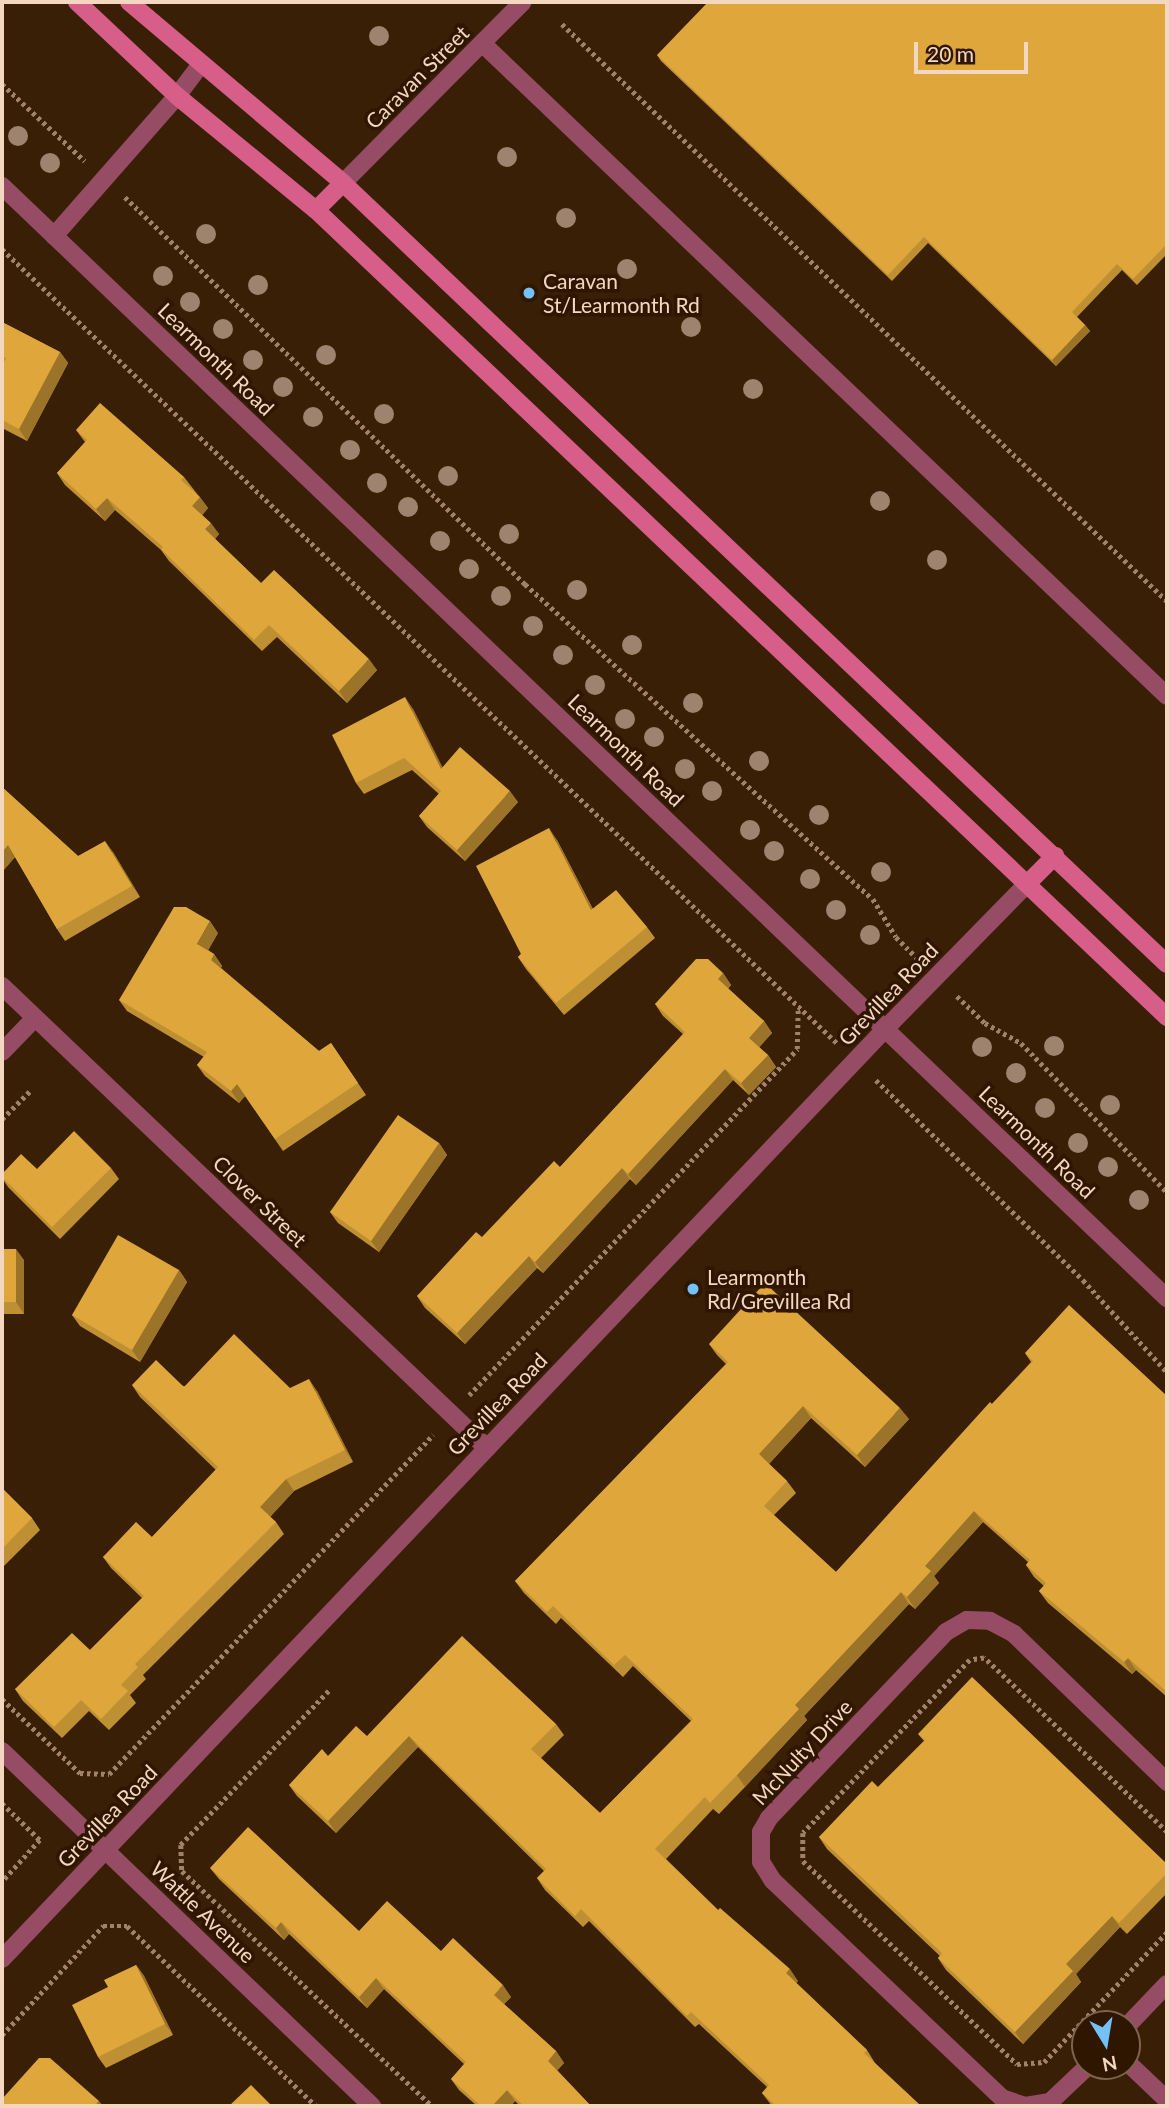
<!DOCTYPE html>
<html>
<head>
<meta charset="utf-8">
<style>
	body { margin:0 }
	#map { position:relative; width:1169px; height:2108px; overflow:hidden; background:#3a1f07; font-family:Lato,sans-serif }
	div>[style] { position:absolute }
	.path>* { height:4.5px; margin-top:-2.25px; transform-origin:0; background:repeating-linear-gradient(90deg,#9e826a 0 3.5px,transparent 0 7px) }
	.service>* { height:18px; margin:-9px; padding:0 9px; transform-origin:9px; border-radius:9px; background:#974c65 }
	.minor>* { height:18px; margin:-9px; padding:0 9px; transform-origin:9px; border-radius:9px; background:#974c65 }
	.tertiary>* { height:18px; margin:-9px; padding:0 9px; transform-origin:9px; border-radius:9px; background:#974c65 }
	.secondary>* { height:18px; margin:-9px; padding:0 9px; transform-origin:9px; border-radius:9px; background:#d65e89 }
	.trees>* { width:20px; height:20px; margin:-10px; border-radius:50%; background:#9e846e }
	.wall>* { inset:0; background:#bf8f33 }
	.shaded-wall>* { inset:0; background:#9b7429 }
	.building>* { inset:0; background:#dea63b }
	.dots>* { width:19px; height:19px; translate:-50% -50%; box-sizing:border-box; border:4px solid #2f1600; border-radius:50% }
	span { translate:-50% -50%; white-space:nowrap; text-align:center; line-height:1.15; -webkit-text-stroke:7px #2f1600; paint-order:stroke }
	.street-label { font-size:21px; color:#f4d7c0 }
	.poi-label { font-size:21px; color:#f4d7c0 }
	.left { translate:0 -50%; text-align:left }
	.frame { position:absolute; inset:0; border:4px solid #f4d7c0; pointer-events:none }
	.north { position:absolute; left:1071px; top:2010px; width:70px; height:70px; box-sizing:border-box; background:#2f1600; border:2px solid #7e634d; border-radius:50%; rotate:169deg; font-size:19px; font-weight:700; line-height:28px; text-align:center; color:#f4d7c0 }
	.north::after { content:''; display:block; margin:auto; width:24px; height:32px; background:#73c1f6; clip-path:polygon(50% 0,100% 100%,50% 72%,0 100%) }
	.scale { position:absolute; left:914px; top:42px; width:114px; height:32px; box-sizing:border-box; border:4px solid #f4d7c0; border-top:0; padding-left:9px; font-size:21px; line-height:24px; white-space:nowrap; color:#f4d7c0; -webkit-text-stroke:5px #2f1600; paint-order:stroke }
</style>
</head>
<body>
<div id="map">
	<div class="path">
		<i style="left:562px;top:24px;width:836px;rotate:43.64deg"></i>
		<i style="left:2px;top:84px;width:113px;rotate:42.9deg"></i>
		<i style="left:125px;top:197px;width:557px;rotate:44.05deg"></i>
		<i style="left:525px;top:584px;width:469px;rotate:42.2deg"></i>
		<i style="left:873px;top:899px;width:44px;rotate:58.8deg"></i>
		<i style="left:896px;top:937px;width:30px;rotate:45deg"></i>
		<i style="left:2px;top:249px;width:1152px;rotate:43.56deg"></i>
		<i style="left:957px;top:996px;width:39px;rotate:44deg"></i>
		<i style="left:985px;top:1023px;width:41px;rotate:29.1deg"></i>
		<i style="left:1021px;top:1043px;width:209px;rotate:45.6deg"></i>
		<i style="left:876px;top:1080px;width:288px;rotate:44deg"></i>
		<i style="left:1083px;top:1280px;width:125px;rotate:47.6deg"></i>
		<i style="left:2px;top:1119px;width:40px;rotate:-45deg"></i>
		<i style="left:469px;top:1395px;width:477px;rotate:-46.5deg"></i>
		<i style="left:797px;top:1049px;width:40px;rotate:-88.6deg"></i>
		<i style="left:329px;top:1691px;width:214px;rotate:133.9deg"></i>
		<i style="left:181px;top:1845px;width:26px;rotate:88deg"></i>
		<i style="left:182px;top:1871px;width:343px;rotate:43.2deg"></i>
		<i style="left:2px;top:1699px;width:108px;rotate:43.5deg"></i>
		<i style="left:80px;top:1773px;width:29px;rotate:2deg"></i>
		<i style="left:109px;top:1774px;width:469px;rotate:-46.3deg"></i>
		<i style="left:2px;top:1803px;width:53px;rotate:44.2deg"></i>
		<i style="left:40px;top:1840px;width:57px;rotate:132.1deg"></i>
		<i style="left:1167px;top:1832px;width:253px;rotate:-136.4deg"></i>
		<i style="left:984px;top:1658px;width:14px;rotate:172deg"></i>
		<i style="left:970px;top:1660px;width:240px;rotate:134deg"></i>
		<i style="left:803px;top:1833px;width:28px;rotate:90deg"></i>
		<i style="left:803px;top:1861px;width:295px;rotate:43.5deg"></i>
		<i style="left:1017px;top:2064px;width:27px;rotate:-4deg"></i>
		<i style="left:1044px;top:2062px;width:179px;rotate:-46.6deg"></i>
		<i style="left:2px;top:2035px;width:149px;rotate:-47.2deg"></i>
		<i style="left:103px;top:1926px;width:24px"></i>
		<i style="left:127px;top:1926px;width:261px;rotate:43.6deg"></i>
	</div>
	<div class="service">
		<i style="left:483px;top:44px;width:945px;rotate:43.63deg"></i>
	</div>
	<div class="minor">
		<i style="left:2px;top:186px;width:1611px;rotate:43.67deg"></i>
		<i style="left:54px;top:236px;width:186px;rotate:-48.7deg"></i>
		<i style="left:177px;top:96px;width:39px;rotate:-53deg"></i>
		<i style="left:2px;top:986px;width:670px;rotate:43.61deg"></i>
		<i style="left:2px;top:1052px;width:47px;rotate:-45.9deg"></i>
		<i style="left:2px;top:1751px;width:513px;rotate:43.81deg"></i>
		<i style="left:1127px;top:2026px;width:58px;rotate:-46.4deg"></i>
		<i style="left:1127px;top:2062px;width:55px;rotate:43.5deg"></i>
		<i style="left:1088px;top:2066px;width:52px;rotate:136.5deg"></i>
		<i style="left:1050px;top:2102px;width:25px;rotate:171deg"></i>
		<i style="left:1025px;top:2106px;width:24px;rotate:-161deg"></i>
		<i style="left:1002px;top:2098px;width:315px;rotate:-136.5deg"></i>
		<i style="left:773px;top:1881px;width:22px;rotate:-122deg"></i>
		<i style="left:761px;top:1862px;width:30px;rotate:-90deg"></i>
		<i style="left:761px;top:1832px;width:16px;rotate:-60deg"></i>
		<i style="left:769px;top:1818px;width:257px;rotate:-46.4deg"></i>
		<i style="left:946px;top:1632px;width:24px;rotate:-30deg"></i>
		<i style="left:967px;top:1620px;width:23px;rotate:2deg"></i>
		<i style="left:990px;top:1621px;width:27px;rotate:28deg"></i>
		<i style="left:1014px;top:1634px;width:213px;rotate:44deg"></i>
	</div>
	<div class="tertiary">
		<i style="left:343px;top:183px;width:255px;rotate:-45.2deg"></i>
		<i style="left:2px;top:1959px;width:1282px;rotate:-46.48deg"></i>
		<i style="left:885px;top:1029px;width:203px;rotate:-45.6deg"></i>
	</div>
	<div class="secondary">
		<i style="left:77px;top:2px;width:137px;rotate:43.2deg"></i>
		<i style="left:177px;top:96px;width:180px;rotate:39.4deg"></i>
		<i style="left:316px;top:210px;width:1173px;rotate:43.48deg"></i>
		<i style="left:129px;top:2px;width:280px;rotate:40.2deg"></i>
		<i style="left:343px;top:183px;width:1135px;rotate:43.47deg"></i>
		<i style="left:316px;top:210px;width:38px;rotate:-45deg"></i>
		<i style="left:1027px;top:884px;width:40px;rotate:-45deg"></i>
	</div>
	<div class="trees">
		<i style="left:379px;top:36px"></i>
		<i style="left:18px;top:136px"></i>
		<i style="left:507px;top:157px"></i>
		<i style="left:50px;top:163px"></i>
		<i style="left:566px;top:218px"></i>
		<i style="left:206px;top:234px"></i>
		<i style="left:627px;top:269px"></i>
		<i style="left:163px;top:276px"></i>
		<i style="left:258px;top:285px"></i>
		<i style="left:190px;top:302px"></i>
		<i style="left:691px;top:327px"></i>
		<i style="left:223px;top:329px"></i>
		<i style="left:326px;top:355px"></i>
		<i style="left:253px;top:360px"></i>
		<i style="left:283px;top:387px"></i>
		<i style="left:753px;top:389px"></i>
		<i style="left:384px;top:414px"></i>
		<i style="left:313px;top:417px"></i>
		<i style="left:350px;top:450px"></i>
		<i style="left:448px;top:476px"></i>
		<i style="left:377px;top:483px"></i>
		<i style="left:880px;top:501px"></i>
		<i style="left:408px;top:507px"></i>
		<i style="left:509px;top:534px"></i>
		<i style="left:440px;top:541px"></i>
		<i style="left:937px;top:560px"></i>
		<i style="left:469px;top:569px"></i>
		<i style="left:577px;top:590px"></i>
		<i style="left:501px;top:596px"></i>
		<i style="left:533px;top:626px"></i>
		<i style="left:632px;top:645px"></i>
		<i style="left:563px;top:655px"></i>
		<i style="left:595px;top:685px"></i>
		<i style="left:693px;top:703px"></i>
		<i style="left:625px;top:719px"></i>
		<i style="left:654px;top:737px"></i>
		<i style="left:759px;top:761px"></i>
		<i style="left:685px;top:769px"></i>
		<i style="left:712px;top:791px"></i>
		<i style="left:819px;top:815px"></i>
		<i style="left:750px;top:830px"></i>
		<i style="left:774px;top:851px"></i>
		<i style="left:881px;top:872px"></i>
		<i style="left:810px;top:879px"></i>
		<i style="left:836px;top:910px"></i>
		<i style="left:870px;top:935px"></i>
		<i style="left:1054px;top:1046px"></i>
		<i style="left:982px;top:1047px"></i>
		<i style="left:1016px;top:1073px"></i>
		<i style="left:1110px;top:1105px"></i>
		<i style="left:1045px;top:1108px"></i>
		<i style="left:1078px;top:1143px"></i>
		<i style="left:1108px;top:1167px"></i>
		<i style="left:1139px;top:1200px"></i>
	</div>
	<div class="wall">
		<i style="clip-path:polygon(1167px 2px,1167px 254px,1137px 285px,1122px 270px,1077px 317px,1085px 325px,1090px 331px,1056px 366px,928px 243px,892px 281px,661px 61px,657px 55px)"></i>
		<i style="clip-path:polygon(2px 322px,60px 352px,68px 363px,27px 441px,2px 428px,2px 366px,3px 364px,2px 363px)"></i>
		<i style="clip-path:polygon(76px 430px,184px 477px,208px 508px,202px 515px,219px 534px,215px 539px,261px 583px,377px 670px,347px 703px,277px 637px,262px 651px,169px 561px,161px 550px,115px 510px,105px 521px,65px 485px,57px 473px,85px 442px)"></i>
		<i style="clip-path:polygon(413px 709px,442px 767px,518px 802px,465px 861px,427px 827px,419px 816px,439px 794px,412px 770px,364px 794px,356px 783px)"></i>
		<i style="clip-path:polygon(2px 787px,78px 856px,113px 852px,140px 897px,65px 941px,57px 929px,15px 857px,2px 872px)"></i>
		<i style="clip-path:polygon(557px 840px,593px 909px,647px 927px,655px 938px,564px 1015px,526px 969px,518px 957px,521px 954px)"></i>
		<i style="clip-path:polygon(218px 933px,208px 950px,214px 954px,222px 966px,221px 968px,319px 1051px,331px 1043px,366px 1095px,283px 1151px,245px 1096px,239px 1103px,205px 1076px,197px 1065px,204px 1057px,127px 1011px,119px 1000px)"></i>
		<i style="clip-path:polygon(723px 973px,731px 985px,728px 989px,764px 1021px,772px 1033px,759px 1047px,768px 1055px,776px 1067px,749px 1095px,733px 1080px,636px 1185px,630px 1179px,543px 1273px,537px 1268px,465px 1344px,425px 1308px,417px 1296px,560px 1167px,683px 1034px,663px 1016px,655px 1004px)"></i>
		<i style="clip-path:polygon(439px 1143px,447px 1155px,379px 1252px,338px 1223px,330px 1212px)"></i>
		<i style="clip-path:polygon(111px 1168px,119px 1179px,60px 1239px,8px 1187px,2px 1178px,37px 1169px)"></i>
		<i style="clip-path:polygon(2px 1249px,24px 1260px,24px 1314px,2px 1314px)"></i>
		<i style="clip-path:polygon(179px 1270px,187px 1282px,140px 1362px,80px 1326px,72px 1315px)"></i>
		<i style="clip-path:polygon(709px 1344px,909px 1419px,865px 1467px,811px 1418px,769px 1464px,787px 1481px,796px 1493px,774px 1515px,836px 1572px,1031px 1362px,1025px 1353px,1167px 1396px,1167px 1697px,1136px 1670px,1132px 1674px,1048px 1603px,1039px 1591px,1044px 1586px,1034px 1577px,1026px 1565px,1028px 1562px,983px 1522px,934px 1576px,939px 1583px,915px 1609px,909px 1604px,804px 1716px,807px 1720px,745px 1787px,719px 1814px,713px 1809px,666px 1859px,718px 1910px,798px 1981px,796px 1983px,867px 2050px,875px 2063px,921px 2106px,772px 2106px,762px 2093px,767px 2087px,699px 2024px,695px 2027px,589px 1921px,583px 1927px,545px 1890px,537px 1878px,544px 1871px,418px 1747px,336px 1833px,297px 1796px,289px 1785px,328px 1756px,367px 1736px,556px 1724px,564px 1735px,541px 1758px,600px 1813px,691px 1721px,633px 1666px,623px 1677px,561px 1618px,556px 1624px,524px 1593px,515px 1581px,726px 1364px,717px 1355px)"></i>
		<i style="clip-path:polygon(132px 1385px,290px 1388px,317px 1391px,353px 1462px,294px 1491px,270px 1517px,276px 1522px,284px 1534px,143px 1675px,146px 1679px,130px 1695px,136px 1703px,109px 1730px,89px 1711px,62px 1738px,23px 1701px,15px 1689px,90px 1650px,142px 1598px,111px 1568px,103px 1557px,152px 1537px,216px 1470px,140px 1397px)"></i>
		<i style="clip-path:polygon(2px 1488px,32px 1518px,40px 1530px,2px 1568px)"></i>
		<i style="clip-path:polygon(918px 1734px,1167px 1864px,1167px 1893px,1127px 1934px,1120px 1927px,1076px 1974px,1081px 1982px,1023px 2044px,946px 1970px,938px 1958px,940px 1956px,827px 1849px,819px 1837px,878px 1787px,924px 1741px)"></i>
		<i style="clip-path:polygon(210px 1868px,359px 1931px,441px 1951px,511px 1997px,504px 2004px,556px 2051px,564px 2063px,557px 2070px,591px 2106px,520px 2106px,515px 2101px,511px 2106px,477px 2106px,459px 2090px,451px 2079px,464px 2064px,384px 1989px,367px 2008px,289px 1934px,284px 1940px,219px 1879px)"></i>
		<i style="clip-path:polygon(136px 1965px,144px 1976px,173px 2035px,106px 2068px,98px 2057px,108px 1987px)"></i>
	</div>
	<div class="shaded-wall">
		<i style="clip-path:polygon(1085px 325px,1090px 331px,1056px 366px,1052px 360px)"></i>
		<i style="clip-path:polygon(60px 352px,68px 363px,27px 441px,19px 429px)"></i>
		<i style="clip-path:polygon(200px 497px,208px 508px,200px 518px,192px 506px)"></i>
		<i style="clip-path:polygon(107px 498px,115px 510px,105px 521px,96px 509px)"></i>
		<i style="clip-path:polygon(211px 523px,219px 534px,213px 541px,205px 529px)"></i>
		<i style="clip-path:polygon(369px 659px,377px 670px,347px 703px,339px 691px)"></i>
		<i style="clip-path:polygon(405px 697px,413px 709px,449px 780px,441px 769px)"></i>
		<i style="clip-path:polygon(510px 791px,518px 802px,465px 861px,457px 850px)"></i>
		<i style="clip-path:polygon(549px 828px,557px 840px,599px 922px,591px 910px)"></i>
		<i style="clip-path:polygon(105px 841px,113px 852px,140px 897px,132px 886px)"></i>
		<i style="clip-path:polygon(8px 845px,16px 856px,2px 872px,2px 852px)"></i>
		<i style="clip-path:polygon(210px 921px,218px 933px,205px 956px,197px 944px)"></i>
		<i style="clip-path:polygon(214px 954px,222px 966px,219px 971px,211px 960px)"></i>
		<i style="clip-path:polygon(723px 973px,731px 985px,726px 991px,718px 979px)"></i>
		<i style="clip-path:polygon(764px 1021px,772px 1033px,757px 1050px,749px 1038px)"></i>
		<i style="clip-path:polygon(768px 1055px,776px 1067px,749px 1095px,741px 1083px)"></i>
		<i style="clip-path:polygon(725px 1069px,733px 1080px,636px 1185px,628px 1174px)"></i>
		<i style="clip-path:polygon(237px 1084px,246px 1095px,239px 1103px,231px 1091px)"></i>
		<i style="clip-path:polygon(439px 1143px,447px 1155px,379px 1252px,371px 1241px)"></i>
		<i style="clip-path:polygon(622px 1168px,630px 1179px,543px 1273px,535px 1262px)"></i>
		<i style="clip-path:polygon(16px 1249px,24px 1260px,24px 1314px,16px 1302px)"></i>
		<i style="clip-path:polygon(529px 1256px,537px 1268px,465px 1344px,457px 1333px)"></i>
		<i style="clip-path:polygon(179px 1270px,187px 1282px,140px 1362px,132px 1350px)"></i>
		<i style="clip-path:polygon(309px 1379px,317px 1391px,353px 1462px,345px 1450px)"></i>
		<i style="clip-path:polygon(803px 1406px,811px 1418px,767px 1466px,759px 1454px)"></i>
		<i style="clip-path:polygon(900px 1408px,909px 1419px,865px 1467px,857px 1455px)"></i>
		<i style="clip-path:polygon(286px 1479px,294px 1491px,268px 1519px,260px 1507px)"></i>
		<i style="clip-path:polygon(974px 1511px,983px 1522px,934px 1576px,939px 1583px,915px 1609px,907px 1597px,925px 1566px)"></i>
		<i style="clip-path:polygon(901px 1592px,909px 1604px,804px 1716px,807px 1720px,745px 1787px,737px 1775px,795px 1705px)"></i>
		<i style="clip-path:polygon(1128px 1658px,1136px 1670px,1132px 1674px,1124px 1662px)"></i>
		<i style="clip-path:polygon(409px 1736px,418px 1747px,336px 1833px,328px 1821px)"></i>
		<i style="clip-path:polygon(1112px 1916px,1120px 1927px,1076px 1974px,1081px 1982px,1023px 2044px,1015px 2032px,1066px 1964px)"></i>
		<i style="clip-path:polygon(281px 1922px,289px 1934px,284px 1940px,276px 1928px)"></i>
		<i style="clip-path:polygon(136px 1965px,144px 1976px,173px 2035px,165px 2024px)"></i>
		<i style="clip-path:polygon(790px 1969px,798px 1981px,794px 1985px,786px 1973px)"></i>
		<i style="clip-path:polygon(376px 1978px,384px 1989px,367px 2008px,359px 1997px)"></i>
		<i style="clip-path:polygon(503px 1985px,511px 1997px,502px 2006px,494px 1995px)"></i>
		<i style="clip-path:polygon(556px 2051px,564px 2063px,556px 2072px,548px 2061px)"></i>
		<i style="clip-path:polygon(507px 2090px,515px 2101px,511px 2106px,492px 2106px)"></i>
		<i style="clip-path:polygon(99px 2101px,103px 2106px,95px 2106px)"></i>
	</div>
	<div class="building">
		<i style="clip-path:polygon(708px 2px,1167px 2px,1167px 244px,1133px 279px,1117px 264px,1072px 312px,1085px 325px,1052px 360px,924px 237px,888px 275px,657px 55px)"></i>
		<i style="clip-path:polygon(2px 322px,60px 352px,19px 429px,2px 420px,2px 366px,6px 358px,2px 356px)"></i>
		<i style="clip-path:polygon(100px 403px,184px 477px,181px 480px,200px 497px,192px 506px,211px 523px,205px 529px,261px 583px,274px 570px,369px 659px,339px 691px,269px 625px,254px 640px,161px 549px,163px 547px,107px 498px,96px 509px,57px 473px,87px 440px,76px 430px)"></i>
		<i style="clip-path:polygon(405px 697px,441px 769px,460px 747px,510px 791px,457px 850px,419px 816px,441px 791px,404px 758px,356px 783px,332px 735px)"></i>
		<i style="clip-path:polygon(2px 787px,78px 856px,105px 841px,132px 886px,57px 929px,8px 845px,2px 852px)"></i>
		<i style="clip-path:polygon(549px 828px,591px 910px,616px 890px,647px 927px,556px 1003px,518px 957px,521px 954px,476px 866px)"></i>
		<i style="clip-path:polygon(174px 907px,186px 907px,210px 921px,197px 944px,214px 954px,211px 960px,319px 1051px,331px 1043px,358px 1083px,275px 1139px,237px 1084px,231px 1091px,197px 1065px,207px 1052px,119px 1000px)"></i>
		<i style="clip-path:polygon(696px 959px,708px 959px,723px 973px,718px 979px,764px 1021px,749px 1038px,768px 1055px,741px 1083px,725px 1069px,628px 1174px,622px 1168px,535px 1262px,529px 1256px,457px 1333px,417px 1296px,476px 1232px,482px 1237px,554px 1161px,560px 1167px,685px 1032px,655px 1004px)"></i>
		<i style="clip-path:polygon(398px 1115px,439px 1143px,371px 1241px,330px 1212px)"></i>
		<i style="clip-path:polygon(74px 1131px,111px 1168px,52px 1227px,2px 1177px,2px 1174px,21px 1154px,37px 1169px)"></i>
		<i style="clip-path:polygon(118px 1235px,179px 1270px,132px 1350px,72px 1315px)"></i>
		<i style="clip-path:polygon(2px 1249px,16px 1249px,16px 1302px,2px 1302px)"></i>
		<i style="clip-path:polygon(765px 1283px,900px 1408px,857px 1455px,803px 1406px,759px 1454px,787px 1481px,764px 1506px,836px 1572px,990px 1402px,992px 1404px,1033px 1361px,1025px 1353px,1069px 1305px,1167px 1396px,1167px 1692px,1128px 1658px,1124px 1662px,1039px 1591px,1046px 1583px,1026px 1565px,1030px 1560px,974px 1511px,925px 1566px,931px 1571px,907px 1597px,901px 1592px,795px 1705px,799px 1709px,737px 1775px,710px 1803px,705px 1797px,655px 1849px,718px 1910px,720px 1908px,790px 1969px,786px 1973px,867px 2050px,864px 2053px,921px 2106px,776px 2106px,762px 2093px,769px 2085px,691px 2012px,687px 2016px,581px 1909px,575px 1916px,537px 1878px,546px 1869px,409px 1736px,328px 1821px,289px 1785px,322px 1749px,328px 1756px,356px 1726px,367px 1736px,462px 1636px,556px 1724px,531px 1749px,600px 1813px,693px 1719px,625px 1655px,614px 1665px,553px 1606px,547px 1612px,515px 1581px,728px 1362px,709px 1344px)"></i>
		<i style="clip-path:polygon(234px 1334px,290px 1388px,309px 1379px,345px 1450px,286px 1479px,260px 1507px,276px 1522px,135px 1664px,138px 1667px,121px 1685px,128px 1691px,101px 1719px,81px 1700px,54px 1727px,15px 1689px,72px 1633px,90px 1650px,144px 1596px,103px 1557px,136px 1522px,152px 1537px,218px 1467px,132px 1385px,156px 1360px,184px 1387px)"></i>
		<i style="clip-path:polygon(2px 1488px,32px 1518px,2px 1549px)"></i>
		<i style="clip-path:polygon(972px 1677px,1167px 1864px,1167px 1873px,1119px 1923px,1112px 1916px,1066px 1964px,1073px 1971px,1015px 2032px,938px 1958px,942px 1953px,819px 1837px,872px 1781px,878px 1787px,925px 1740px,918px 1734px)"></i>
		<i style="clip-path:polygon(248px 1827px,359px 1931px,387px 1901px,441px 1951px,453px 1938px,503px 1985px,494px 1995px,556px 2051px,548px 2061px,591px 2106px,524px 2106px,507px 2090px,492px 2106px,481px 2106px,451px 2079px,466px 2062px,376px 1978px,359px 1997px,281px 1922px,276px 1928px,210px 1868px)"></i>
		<i style="clip-path:polygon(136px 1965px,165px 2024px,98px 2057px,72px 2005px,108px 1987px,104px 1980px)"></i>
		<i style="clip-path:polygon(39px 2058px,50px 2058px,99px 2101px,95px 2106px,2px 2106px,2px 2099px)"></i>
		<i style="clip-path:polygon(251px 2085px,272px 2106px,229px 2106px)"></i>
	</div>
	<div class="dots">
		<i style="left:529px;top:293px;background:#73c1f6"></i>
		<i style="left:693px;top:1289px;background:#73c1f6"></i>
	</div>
	<div class="street-label">
		<span style="left:417px;top:77px;rotate:-45deg">Caravan Street</span>
		<span style="left:216px;top:359px;rotate:44deg">Learmonth Road</span>
		<span style="left:626px;top:750px;rotate:44deg">Learmonth Road</span>
		<span style="left:888px;top:994px;rotate:-46deg">Grevillea Road</span>
		<span style="left:1037px;top:1142px;rotate:44deg">Learmonth Road</span>
		<span style="left:260px;top:1201px;rotate:44deg">Clover Street</span>
		<span style="left:497px;top:1404px;rotate:-46deg">Grevillea Road</span>
		<span style="left:802px;top:1752px;rotate:-47deg">McNulty Drive</span>
		<span style="left:107px;top:1816px;rotate:-46deg">Grevillea Road</span>
		<span style="left:203px;top:1912px;rotate:44deg">Wattle Avenue</span>
	</div>
	<div class="poi-label">
		<span class="left" style="left:543px;top:293px">Caravan<br>St/Learmonth Rd</span>
		<span class="left" style="left:707px;top:1289px">Learmonth<br>Rd/Grevillea Rd</span>
	</div>
	<div class="frame"></div>
	<div class="north">N</div>
	<div class="scale">20 m</div>
</div>
</body>
</html>
